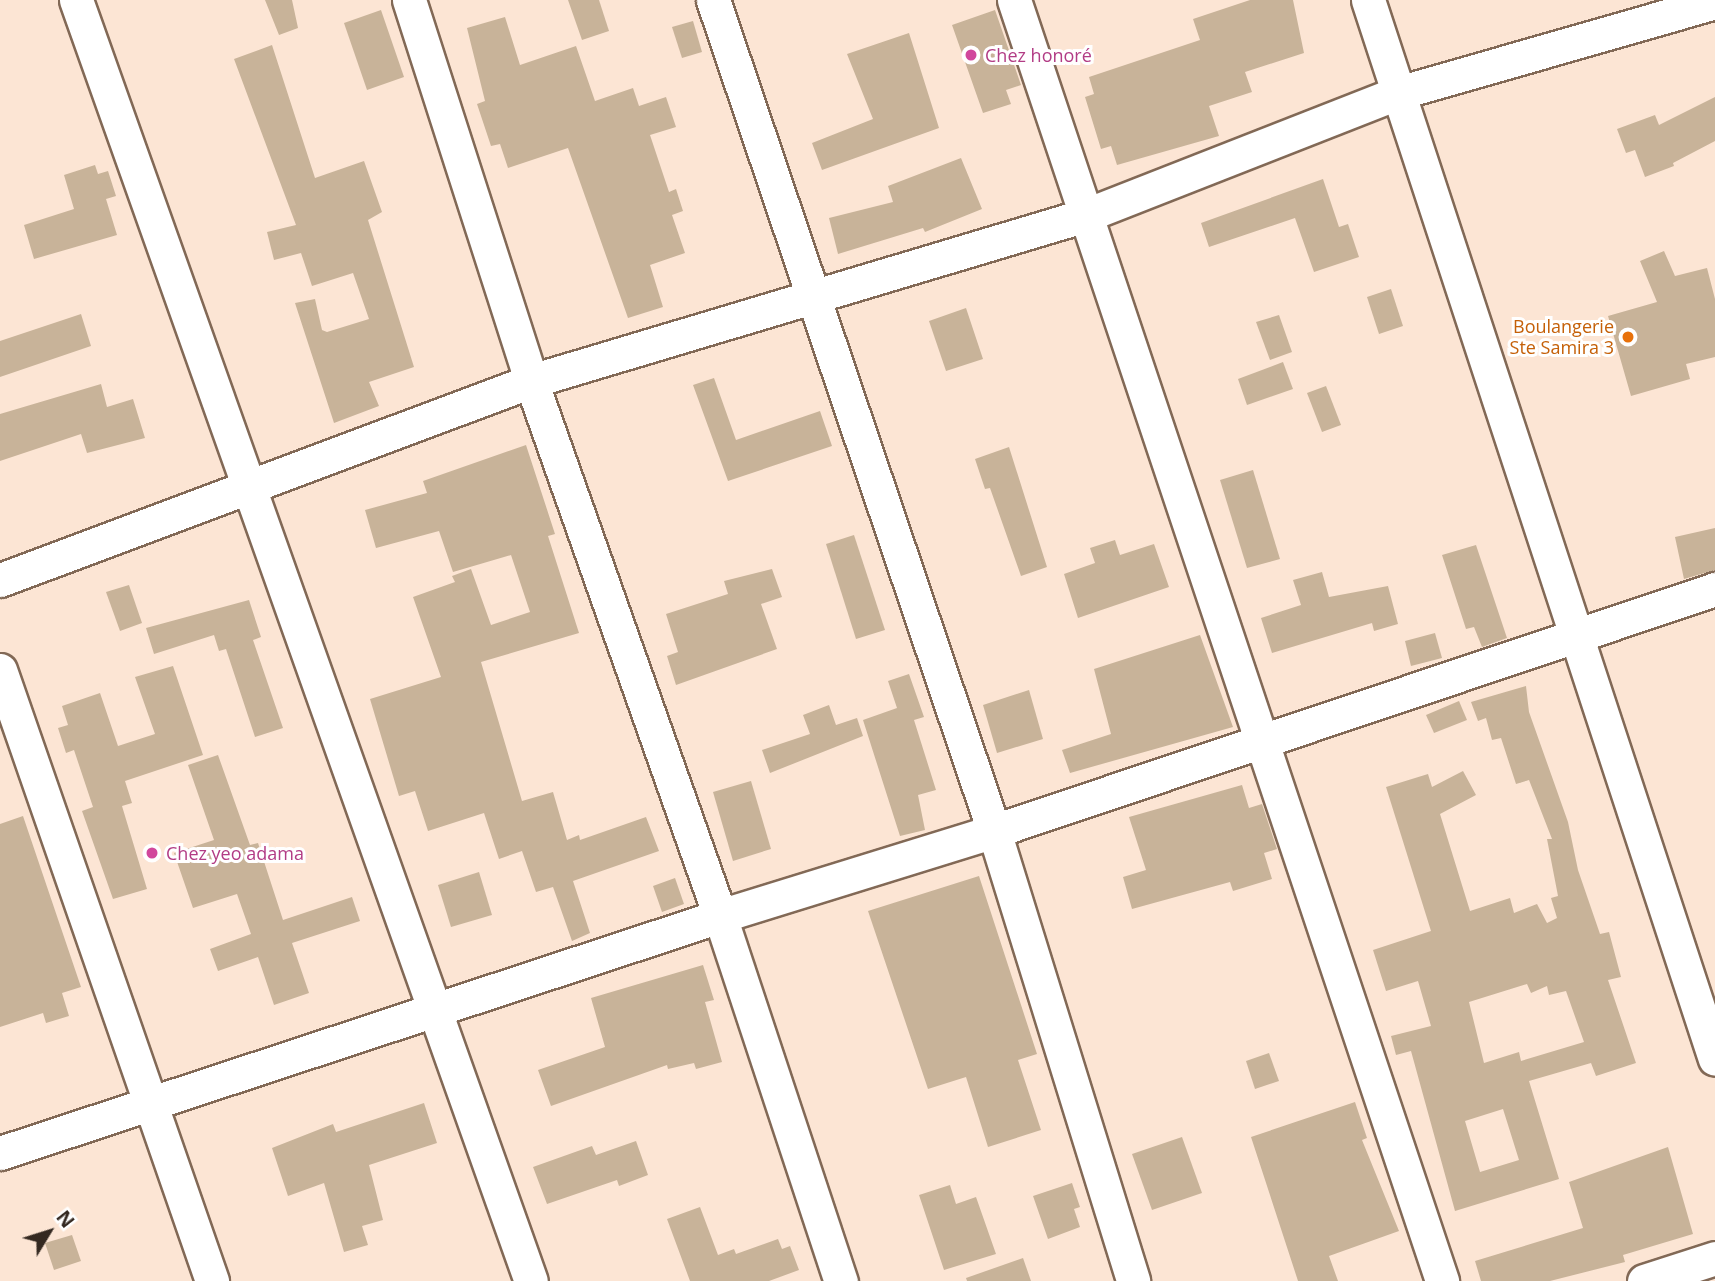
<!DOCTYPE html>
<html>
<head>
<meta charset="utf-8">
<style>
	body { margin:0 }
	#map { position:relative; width:1715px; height:1281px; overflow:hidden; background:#fce5d4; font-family:"Open Sans",sans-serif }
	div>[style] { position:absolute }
	.building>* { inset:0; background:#c8b399 }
	.roads { filter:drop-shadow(2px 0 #826956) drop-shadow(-2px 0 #826956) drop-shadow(0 2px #826956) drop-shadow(0 -2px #826956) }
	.minor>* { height:33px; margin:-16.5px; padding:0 16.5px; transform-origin:16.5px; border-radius:16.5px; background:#fff }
	.dots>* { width:19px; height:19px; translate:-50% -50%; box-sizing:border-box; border:4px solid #fff; border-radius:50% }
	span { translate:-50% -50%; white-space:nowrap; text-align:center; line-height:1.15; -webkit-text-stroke:6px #fff; paint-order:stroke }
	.hotel-label { font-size:18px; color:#b23c85 }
	.left { translate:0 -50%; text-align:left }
	.food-label { font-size:18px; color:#c56008 }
	.right { translate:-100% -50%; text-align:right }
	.north { position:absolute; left:14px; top:1197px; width:70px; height:70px; -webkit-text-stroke:5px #fff; paint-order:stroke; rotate:52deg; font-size:19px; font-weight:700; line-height:28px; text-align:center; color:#342921 }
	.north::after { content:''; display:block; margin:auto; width:24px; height:32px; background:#342921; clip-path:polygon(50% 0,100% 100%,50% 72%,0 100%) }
</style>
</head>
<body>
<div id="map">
	<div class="building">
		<i style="clip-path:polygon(265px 0,292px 0,298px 28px,279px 35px)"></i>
		<i style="clip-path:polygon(568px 0,599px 0,609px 31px,582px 40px)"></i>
		<i style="clip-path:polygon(1250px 0,1293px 0,1304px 53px,1245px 72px,1252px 92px,1209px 106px,1219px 136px,1117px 165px,1111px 146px,1101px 149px,1085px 97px,1094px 94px,1089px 77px,1200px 40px,1193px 19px)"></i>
		<i style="clip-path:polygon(381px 10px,404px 77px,367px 90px,344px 23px)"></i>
		<i style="clip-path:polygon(995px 10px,1021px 85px,1006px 90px,1011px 104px,983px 113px,952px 25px)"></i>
		<i style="clip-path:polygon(505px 17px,520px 65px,576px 46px,595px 101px,633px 88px,639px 106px,666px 97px,676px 127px,650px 135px,669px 192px,676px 189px,683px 211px,672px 215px,685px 253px,650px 265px,663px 307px,628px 318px,568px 148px,508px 168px,500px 144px,491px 146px,477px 104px,485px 101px,467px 28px)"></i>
		<i style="clip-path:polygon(693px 21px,702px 52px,682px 58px,672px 27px)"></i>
		<i style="clip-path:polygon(909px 33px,939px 128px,822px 170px,812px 143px,873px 119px,847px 54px)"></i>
		<i style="clip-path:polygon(272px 45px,315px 178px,364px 161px,382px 212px,368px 220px,414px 367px,369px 382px,379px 406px,334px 423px,295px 303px,315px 299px,322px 330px,327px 332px,369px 319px,353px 273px,312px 286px,301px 253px,274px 260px,267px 232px,296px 225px,234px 59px)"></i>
		<i style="clip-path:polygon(1715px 97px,1715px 141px,1673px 163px,1674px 166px,1645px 177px,1635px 150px,1626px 153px,1617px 129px,1655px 115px,1659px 125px)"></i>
		<i style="clip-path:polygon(961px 158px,982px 209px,925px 232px,923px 228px,838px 254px,829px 218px,893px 202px,888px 186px)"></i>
		<i style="clip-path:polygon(95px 165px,98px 174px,108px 171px,116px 196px,106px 199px,117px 235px,34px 259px,24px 225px,74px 209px,64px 175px)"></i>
		<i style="clip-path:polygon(1323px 179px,1339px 227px,1348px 224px,1359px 257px,1314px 272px,1295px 218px,1209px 247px,1201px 223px)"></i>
		<i style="clip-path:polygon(1664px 251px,1675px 276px,1707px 268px,1715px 299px,1715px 357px,1686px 364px,1690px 379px,1631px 396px,1608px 316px,1657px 302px,1640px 261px)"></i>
		<i style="clip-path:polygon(1391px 289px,1403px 326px,1379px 334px,1367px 297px)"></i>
		<i style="clip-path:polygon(966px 308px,983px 359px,946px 371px,929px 321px)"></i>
		<i style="clip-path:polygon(81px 314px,91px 346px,0 377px,0 341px)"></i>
		<i style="clip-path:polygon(1279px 315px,1292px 352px,1270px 360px,1256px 322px)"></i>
		<i style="clip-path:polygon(1283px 362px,1293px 389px,1247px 405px,1238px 379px)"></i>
		<i style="clip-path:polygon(714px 378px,736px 440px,820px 411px,832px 446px,728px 481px,693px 385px)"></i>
		<i style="clip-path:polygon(101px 384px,107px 407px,133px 399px,145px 438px,87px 453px,81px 434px,0 461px,0 414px)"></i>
		<i style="clip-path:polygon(1326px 386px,1341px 425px,1322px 432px,1307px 393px)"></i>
		<i style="clip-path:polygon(526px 445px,555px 534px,548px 536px,579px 633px,481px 662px,522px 801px,553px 792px,567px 840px,579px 835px,580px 840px,646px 817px,659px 851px,573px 881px,590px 933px,572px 941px,553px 887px,536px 892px,522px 851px,499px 859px,484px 813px,428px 831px,415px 791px,399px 796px,370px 699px,441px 677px,413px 597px,455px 582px,452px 576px,471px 569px,491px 625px,530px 612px,511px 555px,453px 572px,439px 531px,376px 548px,365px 510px,427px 493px,423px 481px)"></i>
		<i style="clip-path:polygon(1009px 447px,1047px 567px,1021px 576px,990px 488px,985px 489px,975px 459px)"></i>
		<i style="clip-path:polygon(1253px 470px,1280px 559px,1247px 568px,1220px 480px)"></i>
		<i style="clip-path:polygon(1715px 528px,1715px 570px,1684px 579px,1675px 537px)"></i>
		<i style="clip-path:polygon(854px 535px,885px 630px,856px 639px,826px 544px)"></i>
		<i style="clip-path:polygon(1115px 540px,1120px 555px,1154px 544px,1169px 587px,1078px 618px,1064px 574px,1095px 563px,1090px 548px)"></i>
		<i style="clip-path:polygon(1476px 545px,1507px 638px,1482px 647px,1474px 627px,1466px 629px,1442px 555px)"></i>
		<i style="clip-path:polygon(772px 569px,782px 597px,761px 604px,777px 649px,676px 685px,667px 656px,678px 652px,666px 614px,728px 594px,724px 581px)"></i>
		<i style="clip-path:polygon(1322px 572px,1329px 597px,1388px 586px,1398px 624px,1374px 631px,1372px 623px,1272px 653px,1261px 618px,1301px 605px,1293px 580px)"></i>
		<i style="clip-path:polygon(129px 585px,142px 623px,120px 631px,106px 592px)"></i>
		<i style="clip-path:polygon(249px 600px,261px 637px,253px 640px,283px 728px,255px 737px,226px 649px,219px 651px,214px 635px,154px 654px,146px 628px)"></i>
		<i style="clip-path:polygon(1435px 633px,1442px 658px,1411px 666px,1405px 641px)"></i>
		<i style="clip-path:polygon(1200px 635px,1233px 727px,1070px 773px,1062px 750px,1111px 734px,1094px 669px)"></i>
		<i style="clip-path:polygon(173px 666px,203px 755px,125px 781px,132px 803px,122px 806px,147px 889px,113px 899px,82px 811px,93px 807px,74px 750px,66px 753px,58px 728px,68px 725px,62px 706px,100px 693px,118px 746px,155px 734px,135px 677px)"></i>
		<i style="clip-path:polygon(909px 674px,924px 717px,914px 720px,936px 790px,918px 795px,925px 830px,900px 836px,863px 720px,897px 708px,888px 681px)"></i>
		<i style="clip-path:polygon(evenodd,1526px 686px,1529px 712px,1568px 822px,1578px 870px,1600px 934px,1609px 932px,1621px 977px,1608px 980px,1636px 1063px,1596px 1076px,1591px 1063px,1529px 1081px,1559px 1179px,1455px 1211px,1411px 1051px,1396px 1055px,1391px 1036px,1431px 1026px,1418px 981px,1386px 991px,1373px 950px,1431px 931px,1386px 787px,1428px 774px,1432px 787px,1463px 771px,1476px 795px,1440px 814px,1470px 911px,1510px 898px,1514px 913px,1537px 904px,1547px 923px,1557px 918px,1551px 898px,1558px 896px,1547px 839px,1552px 839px,1529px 780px,1516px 784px,1501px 738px,1492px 740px,1486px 718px,1478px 721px,1471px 702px,1526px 686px,1527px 984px,1531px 993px,1547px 986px,1549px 995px,1566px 991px,1584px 1042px,1521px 1061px,1519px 1052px,1484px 1063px,1469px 1002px,1527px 984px,1526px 686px,1503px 1109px,1519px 1160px,1480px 1172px,1465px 1121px,1503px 1109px)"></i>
		<i style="clip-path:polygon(1029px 690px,1043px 739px,997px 753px,983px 705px)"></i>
		<i style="clip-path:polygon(1459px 701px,1467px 720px,1434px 733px,1426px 715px)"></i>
		<i style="clip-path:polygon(829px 705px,836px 725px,857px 718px,863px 736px,770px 773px,762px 750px,810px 734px,803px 715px)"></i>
		<i style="clip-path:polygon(218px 755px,250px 845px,258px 843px,283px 920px,352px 897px,360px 921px,292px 943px,309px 993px,274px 1005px,258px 957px,218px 971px,210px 949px,251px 934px,237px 894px,193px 908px,174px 853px,214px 840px,188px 765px)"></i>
		<i style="clip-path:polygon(751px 781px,771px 849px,733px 861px,713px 792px)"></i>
		<i style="clip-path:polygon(1242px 785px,1249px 808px,1262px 804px,1277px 849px,1264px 853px,1272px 879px,1233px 891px,1230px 882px,1132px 909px,1123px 877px,1146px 870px,1129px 817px)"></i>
		<i style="clip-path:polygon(23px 816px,81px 987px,62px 993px,69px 1016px,46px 1023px,43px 1013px,0 1027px,0 824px)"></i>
		<i style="clip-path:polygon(479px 872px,492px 915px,451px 927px,438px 885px)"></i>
		<i style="clip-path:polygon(979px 876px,1037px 1054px,1018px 1060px,1041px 1130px,988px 1147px,966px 1077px,928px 1089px,868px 911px)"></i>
		<i style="clip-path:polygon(675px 878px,684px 904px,662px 912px,653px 886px)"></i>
		<i style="clip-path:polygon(703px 965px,714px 1000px,705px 1002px,722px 1062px,696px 1069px,694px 1063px,668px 1069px,667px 1065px,551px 1106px,538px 1070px,605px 1047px,591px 998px)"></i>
		<i style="clip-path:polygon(1269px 1053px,1279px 1081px,1255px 1089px,1246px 1061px)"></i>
		<i style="clip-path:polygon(1355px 1102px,1367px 1138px,1362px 1140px,1399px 1231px,1329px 1256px,1338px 1281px,1298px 1281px,1251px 1137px)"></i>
		<i style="clip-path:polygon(424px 1103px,437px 1143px,369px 1165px,383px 1220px,362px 1226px,368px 1245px,344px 1252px,324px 1183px,288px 1196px,272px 1148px,333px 1124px,336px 1132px)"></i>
		<i style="clip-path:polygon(1182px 1137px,1202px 1193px,1152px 1210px,1132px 1154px)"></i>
		<i style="clip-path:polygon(636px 1141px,648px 1175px,619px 1186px,617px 1180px,547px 1204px,533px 1167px,592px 1146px,596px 1155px)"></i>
		<i style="clip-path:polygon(1668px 1147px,1693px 1234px,1623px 1255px,1625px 1262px,1550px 1281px,1481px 1281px,1475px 1261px,1583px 1228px,1569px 1182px)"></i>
		<i style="clip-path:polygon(1072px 1183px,1080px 1207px,1074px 1209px,1080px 1227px,1048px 1239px,1033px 1196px)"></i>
		<i style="clip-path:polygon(950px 1185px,956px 1204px,976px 1197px,996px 1254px,944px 1270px,919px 1195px)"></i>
		<i style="clip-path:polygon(700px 1207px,718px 1255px,734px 1249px,736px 1254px,778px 1239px,782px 1249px,790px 1246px,799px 1270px,769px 1281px,690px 1281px,667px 1219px)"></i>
		<i style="clip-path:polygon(72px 1235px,81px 1261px,54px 1270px,45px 1243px)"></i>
		<i style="clip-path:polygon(1023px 1258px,1031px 1281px,967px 1281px,966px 1278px)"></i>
	</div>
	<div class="roads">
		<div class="minor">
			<i style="left:76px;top:0;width:1359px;rotate:70.45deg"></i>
			<i style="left:409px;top:0;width:400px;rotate:72.2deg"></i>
			<i style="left:531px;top:381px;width:567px;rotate:70.54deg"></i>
			<i style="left:720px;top:916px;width:385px;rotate:71.7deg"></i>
			<i style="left:713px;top:0;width:877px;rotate:71.32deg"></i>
			<i style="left:994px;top:831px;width:471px;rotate:72.8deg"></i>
			<i style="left:1014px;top:0;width:1351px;rotate:71.52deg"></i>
			<i style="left:1368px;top:0;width:1114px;rotate:71.86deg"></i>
			<i style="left:0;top:580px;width:567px;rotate:-20.54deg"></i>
			<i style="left:531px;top:381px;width:579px;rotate:-16.65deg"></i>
			<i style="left:1086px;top:215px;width:335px;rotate:-21.4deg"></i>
			<i style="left:1398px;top:93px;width:330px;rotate:-16deg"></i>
			<i style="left:0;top:670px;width:647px;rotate:70.86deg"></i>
			<i style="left:0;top:1153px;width:758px;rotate:-18.22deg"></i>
			<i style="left:720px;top:916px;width:287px;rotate:-17.2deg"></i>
			<i style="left:994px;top:831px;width:761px;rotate:-18.55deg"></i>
			<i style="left:1644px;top:1281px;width:75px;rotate:-17.9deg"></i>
		</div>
	</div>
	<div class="dots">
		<i style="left:971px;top:55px;background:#d1479c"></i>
		<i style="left:1628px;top:337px;background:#e8710a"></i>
		<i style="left:152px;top:853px;background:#d1479c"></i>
	</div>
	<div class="hotel-label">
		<span class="left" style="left:985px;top:55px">Chez honoré</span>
		<span class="left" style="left:166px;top:853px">Chez yeo adama</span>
	</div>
	<div class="food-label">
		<span class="right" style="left:1614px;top:337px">Boulangerie<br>Ste Samira 3</span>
	</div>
	<div class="north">N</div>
</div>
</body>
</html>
